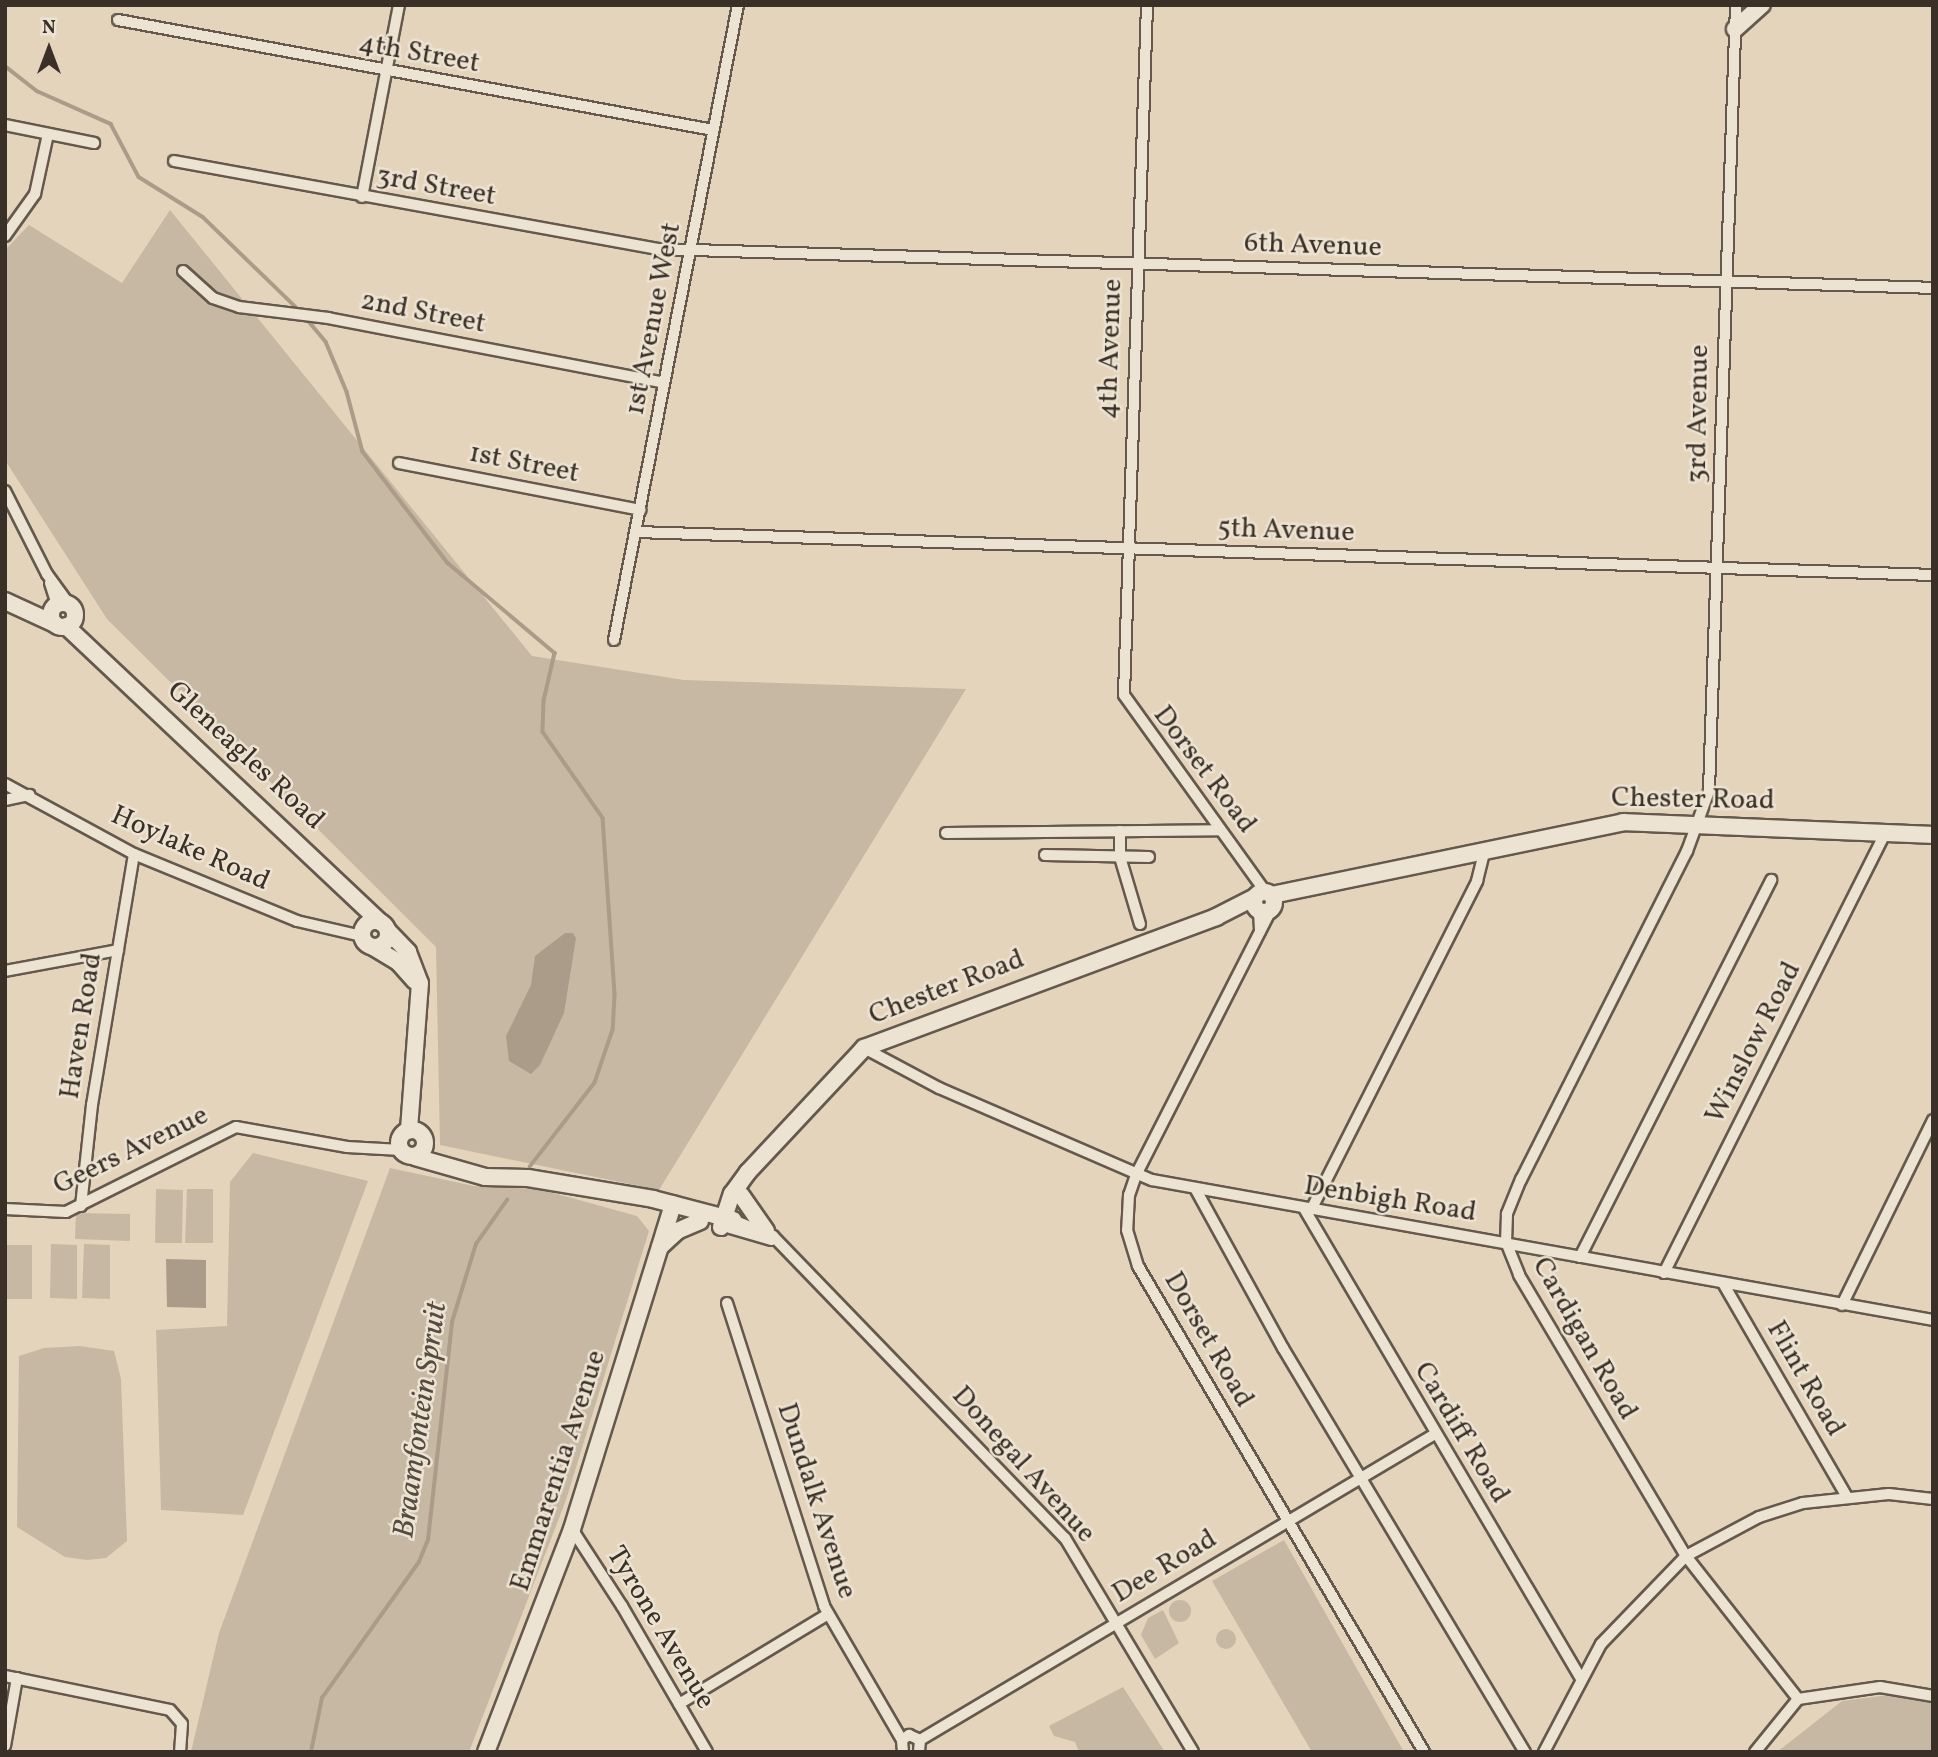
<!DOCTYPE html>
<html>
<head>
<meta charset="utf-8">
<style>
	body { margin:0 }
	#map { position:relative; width:1938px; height:1757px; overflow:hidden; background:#e4d4bc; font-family:Vollkorn,serif }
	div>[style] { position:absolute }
	.green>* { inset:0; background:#c7b8a3 }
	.round { border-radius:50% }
	.water>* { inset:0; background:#aa9c89 }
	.stream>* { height:3.5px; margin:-1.75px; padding:0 1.75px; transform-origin:1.75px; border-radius:1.75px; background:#aa9c89 }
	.roads { filter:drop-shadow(2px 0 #64594c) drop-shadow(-2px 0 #64594c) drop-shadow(0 2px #64594c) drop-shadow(0 -2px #64594c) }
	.street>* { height:10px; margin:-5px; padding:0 5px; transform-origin:5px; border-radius:5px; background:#ede3d3 }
	.secondary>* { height:16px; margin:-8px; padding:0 8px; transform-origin:8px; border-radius:8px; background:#ede3d3 }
	.secondary>.ring { margin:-8px; padding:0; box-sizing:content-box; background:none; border:16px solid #ede3d3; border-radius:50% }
	span { translate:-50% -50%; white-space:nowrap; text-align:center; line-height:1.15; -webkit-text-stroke:5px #ede3d3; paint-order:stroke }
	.street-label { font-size:28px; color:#3a3027 }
	.water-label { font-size:30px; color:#564b40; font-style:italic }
	.frame { position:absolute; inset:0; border:7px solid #3a3027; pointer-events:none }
	.north { position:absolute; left:14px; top:14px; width:70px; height:70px; -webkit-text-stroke:5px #ede3d3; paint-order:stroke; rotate:0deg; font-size:19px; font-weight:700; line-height:28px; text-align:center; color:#3a3027 }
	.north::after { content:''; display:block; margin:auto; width:24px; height:32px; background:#3a3027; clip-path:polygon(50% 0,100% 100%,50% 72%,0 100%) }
</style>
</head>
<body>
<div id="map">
	<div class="green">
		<i style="clip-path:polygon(170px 210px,532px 656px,684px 680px,966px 689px,659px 1190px,440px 1145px,436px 947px,107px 619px,5px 460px,5px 250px,29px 225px,122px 283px)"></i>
		<i style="clip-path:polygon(253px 1153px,368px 1181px,243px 1515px,161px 1510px,156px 1330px,227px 1326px,230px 1182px)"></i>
		<i style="clip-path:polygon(390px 1168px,474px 1186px,539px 1189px,637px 1216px,649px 1231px,566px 1500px,469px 1752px,191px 1752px,219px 1633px)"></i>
		<i style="clip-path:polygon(156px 1189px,183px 1190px,182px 1243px,155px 1243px)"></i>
		<i style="clip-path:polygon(187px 1189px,213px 1189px,213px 1243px,185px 1243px)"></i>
		<i style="clip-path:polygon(76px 1213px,130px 1214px,130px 1241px,75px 1239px)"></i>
		<i style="clip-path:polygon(51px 1244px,77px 1245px,77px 1299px,50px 1298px)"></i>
		<i style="clip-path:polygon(84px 1244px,110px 1245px,110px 1299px,82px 1298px)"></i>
		<i style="clip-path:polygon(6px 1245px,32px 1245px,32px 1299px,5px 1299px)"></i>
		<i style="clip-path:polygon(80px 1346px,114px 1351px,121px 1379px,127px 1541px,106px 1558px,87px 1560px,65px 1557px,17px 1527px,19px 1356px,44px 1348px)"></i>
		<i style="clip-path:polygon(1284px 1540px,1404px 1752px,1312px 1752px,1212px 1581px)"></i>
		<i class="round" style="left:1169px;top:1600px;width:22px;height:22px"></i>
		<i style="clip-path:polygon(1163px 1610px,1179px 1643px,1155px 1659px,1141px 1635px,1148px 1618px)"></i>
		<i class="round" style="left:1216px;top:1629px;width:20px;height:20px"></i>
		<i style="clip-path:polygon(1123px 1687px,1165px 1752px,1079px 1752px,1075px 1742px,1054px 1736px,1049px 1726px)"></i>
		<i style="clip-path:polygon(1912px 1692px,1933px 1704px,1933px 1752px,1777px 1752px,1842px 1701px)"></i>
	</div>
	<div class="water">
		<i style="clip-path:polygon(565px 933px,573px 933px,576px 938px,564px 1013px,540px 1065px,531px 1074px,509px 1061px,506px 1036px,531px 985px,535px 956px)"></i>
		<i style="clip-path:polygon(166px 1259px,206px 1260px,206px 1308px,167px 1307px)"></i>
	</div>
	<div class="stream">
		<i style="left:5px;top:66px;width:41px;rotate:38deg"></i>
		<i style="left:37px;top:91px;width:81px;rotate:24deg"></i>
		<i style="left:111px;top:124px;width:60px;rotate:62.2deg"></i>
		<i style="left:139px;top:177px;width:75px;rotate:32deg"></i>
		<i style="left:203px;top:217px;width:136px;rotate:44.1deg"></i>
		<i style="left:306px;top:318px;width:31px;rotate:50deg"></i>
		<i style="left:326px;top:342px;width:54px;rotate:67.2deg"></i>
		<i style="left:347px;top:392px;width:62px;rotate:75.1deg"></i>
		<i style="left:363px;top:452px;width:140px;rotate:52.6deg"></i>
		<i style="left:448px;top:563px;width:140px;rotate:40.1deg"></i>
		<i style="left:555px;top:653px;width:49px;rotate:102.9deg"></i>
		<i style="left:544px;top:701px;width:31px;rotate:92deg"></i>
		<i style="left:543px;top:732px;width:105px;rotate:55.1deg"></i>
		<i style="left:603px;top:818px;width:177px;rotate:86.1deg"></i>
		<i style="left:615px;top:995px;width:35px;rotate:93deg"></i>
		<i style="left:613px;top:1030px;width:56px;rotate:108.8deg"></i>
		<i style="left:595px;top:1083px;width:106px;rotate:127.7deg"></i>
		<i style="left:311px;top:1752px;width:55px;rotate:-78.5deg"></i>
		<i style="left:322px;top:1698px;width:167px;rotate:-54.5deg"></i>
		<i style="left:419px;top:1562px;width:24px;rotate:-68deg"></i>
		<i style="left:428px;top:1540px;width:219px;rotate:-83.7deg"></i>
		<i style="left:452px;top:1322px;width:82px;rotate:-72.9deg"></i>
		<i style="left:476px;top:1244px;width:54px;rotate:-54.8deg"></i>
	</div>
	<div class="roads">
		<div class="street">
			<i style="left:1147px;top:5px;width:690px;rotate:91.91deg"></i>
			<i style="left:1124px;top:695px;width:241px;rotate:54.3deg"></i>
			<i style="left:1736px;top:5px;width:786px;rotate:91.97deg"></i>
			<i style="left:1709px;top:791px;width:64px;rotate:110.1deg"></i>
			<i style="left:1687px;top:851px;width:368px;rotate:116.8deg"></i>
			<i style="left:1521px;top:1179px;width:38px;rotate:112deg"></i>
			<i style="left:1507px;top:1214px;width:28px;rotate:92deg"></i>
			<i style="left:1506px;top:1242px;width:35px;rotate:68deg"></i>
			<i style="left:1519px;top:1275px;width:327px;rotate:59.3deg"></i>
			<i style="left:1686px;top:1556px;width:182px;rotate:51.9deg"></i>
			<i style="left:118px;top:20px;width:605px;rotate:10.47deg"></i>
			<i style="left:5px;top:125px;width:91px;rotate:11.4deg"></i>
			<i style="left:174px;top:161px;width:494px;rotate:10.3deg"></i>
			<i style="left:660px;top:249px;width:1274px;rotate:1.75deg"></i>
			<i style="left:362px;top:197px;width:196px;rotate:-79.1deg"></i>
			<i style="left:5px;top:236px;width:52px;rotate:-54.5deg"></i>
			<i style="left:35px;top:194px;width:61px;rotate:-77.8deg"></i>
			<i style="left:183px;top:271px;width:40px;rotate:42deg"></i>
			<i style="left:213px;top:298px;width:28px;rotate:19deg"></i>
			<i style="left:239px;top:307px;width:90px;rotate:7deg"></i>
			<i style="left:328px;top:318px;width:342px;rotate:10.9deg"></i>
			<i style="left:399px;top:463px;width:246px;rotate:11deg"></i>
			<i style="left:5px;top:491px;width:93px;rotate:63.2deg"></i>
			<i style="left:47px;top:574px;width:39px;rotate:54deg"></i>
			<i style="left:637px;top:532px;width:1297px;rotate:1.9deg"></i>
			<i style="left:50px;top:583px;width:22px;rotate:72deg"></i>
			<i style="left:614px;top:640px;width:647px;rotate:-78.95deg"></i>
			<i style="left:5px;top:784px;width:147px;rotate:28.5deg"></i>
			<i style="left:134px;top:854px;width:176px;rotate:22.3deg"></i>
			<i style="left:297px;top:921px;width:67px;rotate:13deg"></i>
			<i style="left:5px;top:800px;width:25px;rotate:-12deg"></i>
			<i style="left:1120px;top:831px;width:26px;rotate:90deg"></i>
			<i style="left:1120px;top:857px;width:70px;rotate:73.4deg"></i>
			<i style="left:946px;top:833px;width:274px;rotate:-0.6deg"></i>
			<i style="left:1045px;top:855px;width:104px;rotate:1.1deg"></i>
			<i style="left:1271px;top:910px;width:297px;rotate:117deg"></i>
			<i style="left:1136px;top:1175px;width:21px;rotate:109deg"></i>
			<i style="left:1129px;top:1195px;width:35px;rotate:93deg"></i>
			<i style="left:1127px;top:1230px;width:38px;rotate:73deg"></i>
			<i style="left:1138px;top:1266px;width:564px;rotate:59.52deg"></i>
			<i style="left:1259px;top:911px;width:20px;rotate:87deg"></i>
			<i style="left:5px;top:971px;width:115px;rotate:-10.5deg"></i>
			<i style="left:864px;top:1048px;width:85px;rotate:28.1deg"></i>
			<i style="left:939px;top:1088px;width:232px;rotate:23.4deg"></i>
			<i style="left:1152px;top:1180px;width:793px;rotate:10.16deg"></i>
			<i style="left:1195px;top:1188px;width:183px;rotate:61.2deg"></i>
			<i style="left:1283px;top:1348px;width:471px;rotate:59.1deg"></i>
			<i style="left:81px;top:1206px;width:102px;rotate:-83.8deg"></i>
			<i style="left:92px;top:1105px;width:254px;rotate:-80.5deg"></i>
			<i style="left:5px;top:1209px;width:61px;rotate:2.8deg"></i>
			<i style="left:66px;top:1212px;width:190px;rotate:-26.6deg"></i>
			<i style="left:236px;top:1127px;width:113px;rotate:10.2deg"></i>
			<i style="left:347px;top:1147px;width:54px;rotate:3.2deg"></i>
			<i style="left:1305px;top:1210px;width:542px;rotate:59.51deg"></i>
			<i style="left:1311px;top:1210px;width:369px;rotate:-63.2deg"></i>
			<i style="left:1477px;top:881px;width:32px;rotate:-76deg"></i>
			<i style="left:733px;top:1220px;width:43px;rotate:21.8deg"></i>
			<i style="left:773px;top:1236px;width:420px;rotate:46deg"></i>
			<i style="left:1065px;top:1538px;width:249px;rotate:59.1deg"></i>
			<i style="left:730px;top:1228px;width:43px;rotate:16.3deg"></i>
			<i style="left:1580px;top:1257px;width:423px;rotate:-63.1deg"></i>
			<i style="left:1664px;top:1273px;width:491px;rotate:-63.3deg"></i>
			<i style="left:1723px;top:1283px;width:247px;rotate:59.9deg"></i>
			<i style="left:727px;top:1303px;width:318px;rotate:72.2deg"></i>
			<i style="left:824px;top:1606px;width:155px;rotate:59.8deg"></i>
			<i style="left:1842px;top:1305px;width:206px;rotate:-63.8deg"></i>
			<i style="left:572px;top:1529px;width:92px;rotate:57deg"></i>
			<i style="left:622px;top:1606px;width:169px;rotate:59.8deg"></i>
			<i style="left:5px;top:1676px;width:168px;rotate:11.6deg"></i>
			<i style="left:170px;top:1710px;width:18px;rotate:49deg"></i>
			<i style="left:182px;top:1724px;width:28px;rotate:94deg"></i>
			<i style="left:1798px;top:1699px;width:83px;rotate:-8.3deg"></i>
			<i style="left:1880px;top:1687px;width:54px;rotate:9.6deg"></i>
			<i style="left:679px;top:1704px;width:174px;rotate:-31.1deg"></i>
			<i style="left:920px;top:1740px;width:599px;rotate:-30.72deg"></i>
			<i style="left:5px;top:1746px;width:69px;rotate:-80deg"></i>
			<i style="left:903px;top:1752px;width:12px;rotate:-95deg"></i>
			<i style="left:902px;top:1740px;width:9px;rotate:-36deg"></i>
			<i style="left:909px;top:1735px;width:12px;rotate:24deg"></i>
			<i style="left:920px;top:1740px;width:12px;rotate:95deg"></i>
			<i style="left:1544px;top:1752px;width:122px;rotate:-62.2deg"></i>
			<i style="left:1601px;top:1644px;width:122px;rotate:-46deg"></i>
			<i style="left:1686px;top:1556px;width:83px;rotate:-28.1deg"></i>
			<i style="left:1759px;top:1517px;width:46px;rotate:-17.7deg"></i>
			<i style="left:1803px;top:1503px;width:86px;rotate:-6deg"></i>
			<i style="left:1889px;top:1494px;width:44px;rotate:6.5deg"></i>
			<i style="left:1755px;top:1752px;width:68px;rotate:-50.9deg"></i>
		</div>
		<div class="secondary">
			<i style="left:1735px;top:29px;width:36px;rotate:-42deg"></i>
			<i style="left:5px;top:601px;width:55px;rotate:24.7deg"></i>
			<i class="ring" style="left:51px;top:603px;width:8px;height:8px"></i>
			<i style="left:66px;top:626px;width:432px;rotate:43.3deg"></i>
			<i class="ring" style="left:1254px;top:892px;width:4px;height:4px"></i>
			<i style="left:1272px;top:895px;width:359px;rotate:-11.7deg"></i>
			<i style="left:1623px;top:822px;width:310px;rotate:2.4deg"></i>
			<i class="ring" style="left:362px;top:921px;width:10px;height:10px"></i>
			<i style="left:388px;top:931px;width:29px;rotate:46deg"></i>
			<i style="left:408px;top:952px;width:33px;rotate:69deg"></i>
			<i style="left:420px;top:983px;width:148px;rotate:94.3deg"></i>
			<i style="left:373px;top:947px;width:29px;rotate:31deg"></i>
			<i style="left:398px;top:962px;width:25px;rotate:48deg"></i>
			<i class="ring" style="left:399px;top:1130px;width:10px;height:10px"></i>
			<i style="left:415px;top:1157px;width:73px;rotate:15.9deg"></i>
			<i style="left:485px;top:1177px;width:43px;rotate:1.3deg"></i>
			<i style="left:528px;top:1178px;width:127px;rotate:9.5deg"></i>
			<i style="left:653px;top:1199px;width:83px;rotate:14.7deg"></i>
			<i style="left:741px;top:1195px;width:44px;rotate:55.2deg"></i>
			<i style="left:721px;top:1227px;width:35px;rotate:-72deg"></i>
			<i style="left:732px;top:1194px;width:27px;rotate:-54deg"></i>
			<i style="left:748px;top:1172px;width:170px;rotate:-46.9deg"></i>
			<i style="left:864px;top:1048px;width:376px;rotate:-20.4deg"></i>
			<i style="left:1216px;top:917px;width:44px;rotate:-27.1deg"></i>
			<i style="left:660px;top:1247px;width:23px;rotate:-43deg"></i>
			<i style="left:677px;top:1231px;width:25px;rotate:-23deg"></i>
			<i style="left:486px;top:1752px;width:239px;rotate:-68.9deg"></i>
			<i style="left:572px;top:1529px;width:340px;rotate:-72.7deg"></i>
		</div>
	</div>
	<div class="street-label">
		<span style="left:419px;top:54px;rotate:10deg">4th Street</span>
		<span style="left:436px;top:187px;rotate:10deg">3rd Street</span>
		<span style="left:1313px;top:246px;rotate:2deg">6th Avenue</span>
		<span style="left:423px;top:313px;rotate:11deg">2nd Street</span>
		<span style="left:654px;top:319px;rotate:-79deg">1st Avenue West</span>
		<span style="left:1111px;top:349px;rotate:-88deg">4th Avenue</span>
		<span style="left:1699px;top:414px;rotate:-89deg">3rd Avenue</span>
		<span style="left:524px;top:464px;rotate:11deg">1st Street</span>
		<span style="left:1286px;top:531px;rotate:2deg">5th Avenue</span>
		<span style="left:245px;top:756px;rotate:43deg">Gleneagles Road</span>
		<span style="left:1204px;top:770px;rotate:53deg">Dorset Road</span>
		<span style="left:1693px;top:800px;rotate:1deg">Chester Road</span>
		<span style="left:190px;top:849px;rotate:24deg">Hoylake Road</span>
		<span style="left:947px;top:988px;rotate:-21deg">Chester Road</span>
		<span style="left:82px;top:1026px;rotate:-81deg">Haven Road</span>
		<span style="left:1754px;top:1043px;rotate:-63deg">Winslow Road</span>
		<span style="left:131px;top:1151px;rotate:-26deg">Geers Avenue</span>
		<span style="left:1390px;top:1200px;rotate:9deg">Denbigh Road</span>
		<span style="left:1584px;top:1339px;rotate:60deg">Cardigan Road</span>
		<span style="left:1208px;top:1340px;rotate:60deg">Dorset Road</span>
		<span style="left:1805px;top:1379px;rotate:60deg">Flint Road</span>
		<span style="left:1461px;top:1433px;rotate:59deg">Cardiff Road</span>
		<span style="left:1023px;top:1465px;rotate:48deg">Donegal Avenue</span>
		<span style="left:559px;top:1471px;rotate:-72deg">Emmarentia Avenue</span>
		<span style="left:816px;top:1501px;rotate:72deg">Dundalk Avenue</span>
		<span style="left:1165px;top:1567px;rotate:-31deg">Dee Road</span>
		<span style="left:660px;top:1628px;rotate:59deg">Tyrone Avenue</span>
	</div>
	<div class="water-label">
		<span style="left:421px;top:1420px;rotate:-82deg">Braamfontein Spruit</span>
	</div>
	<div class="frame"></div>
	<div class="north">N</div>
</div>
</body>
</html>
